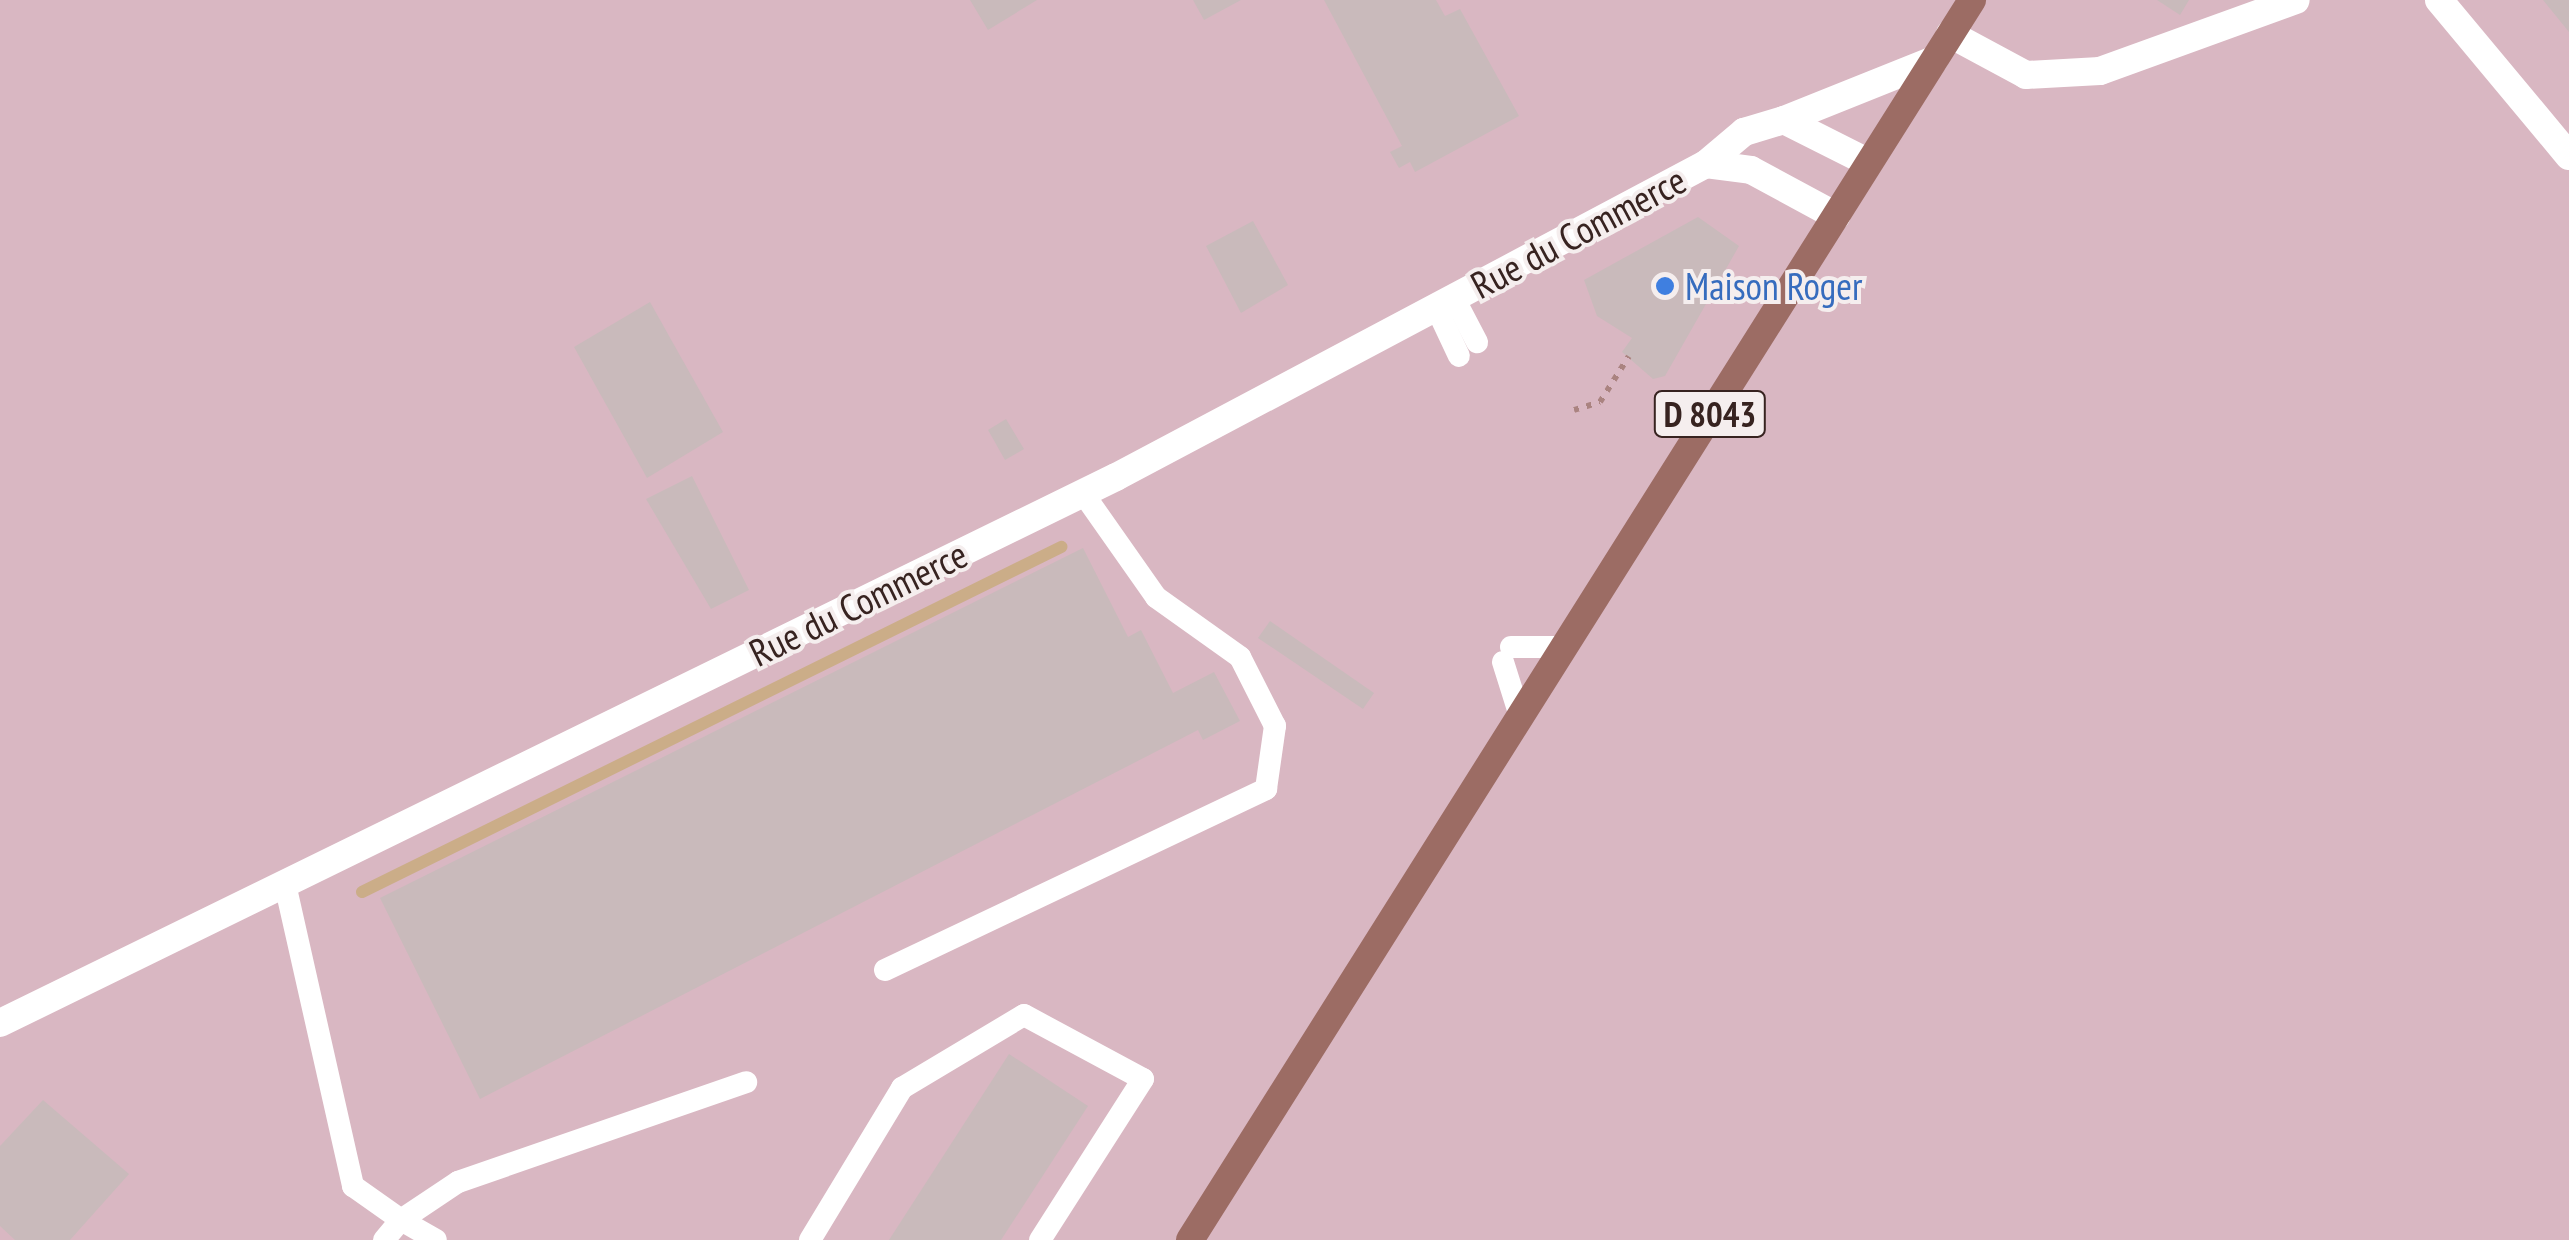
<!DOCTYPE html>
<html>
<head>
<meta charset="utf-8">
<style>
	body { margin:0 }
	#map { position:relative; width:2569px; height:1240px; overflow:hidden; background:#e8dede; font-family:"PT Sans Narrow",sans-serif }
	div>[style] { position:absolute }
	.green>* { inset:0; background:#d9b7c2 }
	.stream>* { height:12px; margin:-6px; padding:0 6px; transform-origin:6px; border-radius:6px; background:#cbad88 }
	.building>* { inset:0; background:#c9babb }
	.path>* { height:6px; margin-top:-3px; transform-origin:0; background:repeating-linear-gradient(90deg,#aa8380 0 5px,transparent 0 13px) }
	.service>* { height:22px; margin:-11px; padding:0 11px; transform-origin:11px; border-radius:11px; background:#fff }
	.minor>* { height:28px; margin:-14px; padding:0 14px; transform-origin:14px; border-radius:14px; background:#fff }
	.tertiary>* { height:28px; margin:-14px; padding:0 14px; transform-origin:14px; border-radius:14px; background:#fff }
	.primary>* { height:28px; margin:-14px; padding:0 14px; transform-origin:14px; border-radius:14px; background:#9c6c64 }
	.dots>* { width:28px; height:28px; translate:-50% -50%; box-sizing:border-box; border:5px solid #f5eeee; border-radius:50% }
	span { translate:-50% -50%; white-space:nowrap; text-align:center; line-height:1.15; -webkit-text-stroke:8px #f5eeee; paint-order:stroke }
	.shield-label span { padding:2px 8px; background:#f5eeee; border:2px solid; border-radius:8px; -webkit-text-stroke-width:0 }
	.shield-label { font-size:35px; color:#372320; font-weight:700 }
	.street-label { font-size:38px; color:#372320 }
	.shop-label { font-size:38px; color:#366cbe }
	.left { translate:0 -50%; text-align:left }
</style>
</head>
<body>
<div id="map">
	<div class="green">
		<i style="clip-path:polygon(0 0,2569px 0,2569px 1240px,0 1240px)"></i>
	</div>
	<div class="stream">
		<i style="left:362px;top:892px;width:780px;rotate:-26.27deg"></i>
	</div>
	<div class="building">
		<i style="clip-path:polygon(970px 0,1037px 0,988px 30px)"></i>
		<i style="clip-path:polygon(1193px 0,1241px 0,1204px 20px)"></i>
		<i style="clip-path:polygon(1324px 0,1436px 0,1445px 16px,1460px 9px,1519px 116px,1415px 172px,1410px 162px,1399px 168px,1390px 152px,1402px 146px)"></i>
		<i style="clip-path:polygon(2157px 0,2189px 0,2180px 15px)"></i>
		<i style="clip-path:polygon(2543px 0,2569px 0,2569px 32px)"></i>
		<i style="clip-path:polygon(1698px 217px,1739px 246px,1665px 376px,1653px 379px,1622px 352px,1632px 338px,1597px 316px,1584px 280px)"></i>
		<i style="clip-path:polygon(1253px 221px,1288px 285px,1241px 313px,1206px 246px)"></i>
		<i style="clip-path:polygon(650px 302px,723px 432px,647px 478px,574px 347px)"></i>
		<i style="clip-path:polygon(1006px 419px,1024px 449px,1005px 460px,988px 430px)"></i>
		<i style="clip-path:polygon(692px 476px,749px 590px,711px 609px,646px 499px)"></i>
		<i style="clip-path:polygon(1083px 548px,1128px 637px,1141px 630px,1173px 693px,1214px 672px,1240px 721px,1203px 740px,1198px 730px,480px 1099px,380px 898px)"></i>
		<i style="clip-path:polygon(1270px 621px,1374px 693px,1363px 709px,1258px 638px)"></i>
		<i style="clip-path:polygon(1009px 1054px,1088px 1106px,1001px 1240px,889px 1240px)"></i>
		<i style="clip-path:polygon(43px 1100px,129px 1174px,70px 1240px,15px 1240px,0 1226px,0 1146px)"></i>
	</div>
	<div class="path">
		<i style="left:1574px;top:410px;width:27px;rotate:-17deg"></i>
		<i style="left:1600px;top:402px;width:54px;rotate:-57.8deg"></i>
	</div>
	<div class="service">
		<i style="left:1454px;top:298px;width:50px;rotate:62.4deg"></i>
		<i style="left:1436px;top:307px;width:54px;rotate:64.9deg"></i>
		<i style="left:1511px;top:647px;width:50px"></i>
		<i style="left:1503px;top:662px;width:53px;rotate:72.6deg"></i>
		<i style="left:285px;top:884px;width:310px;rotate:77.3deg"></i>
		<i style="left:353px;top:1186px;width:59px;rotate:35.3deg"></i>
		<i style="left:401px;top:1220px;width:69px;rotate:-33.7deg"></i>
		<i style="left:458px;top:1182px;width:305px;rotate:-19.1deg"></i>
		<i style="left:885px;top:970px;width:422px;rotate:-25.4deg"></i>
		<i style="left:1266px;top:789px;width:64px;rotate:-81.9deg"></i>
		<i style="left:1275px;top:726px;width:77px;rotate:-116.9deg"></i>
		<i style="left:1240px;top:657px;width:103px;rotate:-144.5deg"></i>
		<i style="left:1156px;top:597px;width:127px;rotate:-125.1deg"></i>
		<i style="left:384px;top:1240px;width:26px;rotate:-50deg"></i>
		<i style="left:401px;top:1220px;width:40px;rotate:29.7deg"></i>
		<i style="left:810px;top:1240px;width:178px;rotate:-58.8deg"></i>
		<i style="left:902px;top:1088px;width:142px;rotate:-30.9deg"></i>
		<i style="left:1024px;top:1015px;width:135px;rotate:28.3deg"></i>
		<i style="left:1143px;top:1079px;width:191px;rotate:122.6deg"></i>
	</div>
	<div class="minor">
		<i style="left:2439px;top:0;width:203px;rotate:50.2deg"></i>
		<i style="left:1950px;top:34px;width:86px;rotate:28.3deg"></i>
		<i style="left:2026px;top:75px;width:74px;rotate:-3.1deg"></i>
		<i style="left:2100px;top:71px;width:208px;rotate:-19.9deg"></i>
	</div>
	<div class="tertiary">
		<i style="left:1784px;top:120px;width:162px;rotate:-21.8deg"></i>
		<i style="left:1706px;top:164px;width:45px;rotate:7.6deg"></i>
		<i style="left:1751px;top:170px;width:97px;rotate:28.4deg"></i>
		<i style="left:0;top:1023px;width:1242px;rotate:-26.07deg"></i>
		<i style="left:1116px;top:477px;width:668px;rotate:-27.95deg"></i>
		<i style="left:1706px;top:164px;width:50px;rotate:-40.1deg"></i>
		<i style="left:1744px;top:132px;width:42px;rotate:-16.7deg"></i>
		<i style="left:1784px;top:120px;width:95px;rotate:26.8deg"></i>
	</div>
	<div class="primary">
		<i style="left:1190px;top:1240px;width:1466px;rotate:-57.76deg"></i>
	</div>
	<div class="dots">
		<i style="left:1665px;top:286px;background:#3f7fe0"></i>
	</div>
	<div class="shield-label">
		<span style="left:1710px;top:414px">D 8043</span>
	</div>
	<div class="street-label">
		<span style="left:1578px;top:232px;rotate:-28deg">Rue du Commerce</span>
		<span style="left:858px;top:603px;rotate:-26deg">Rue du Commerce</span>
	</div>
	<div class="shop-label">
		<span class="left" style="left:1685px;top:286px">Maison Roger</span>
	</div>
</div>
</body>
</html>
